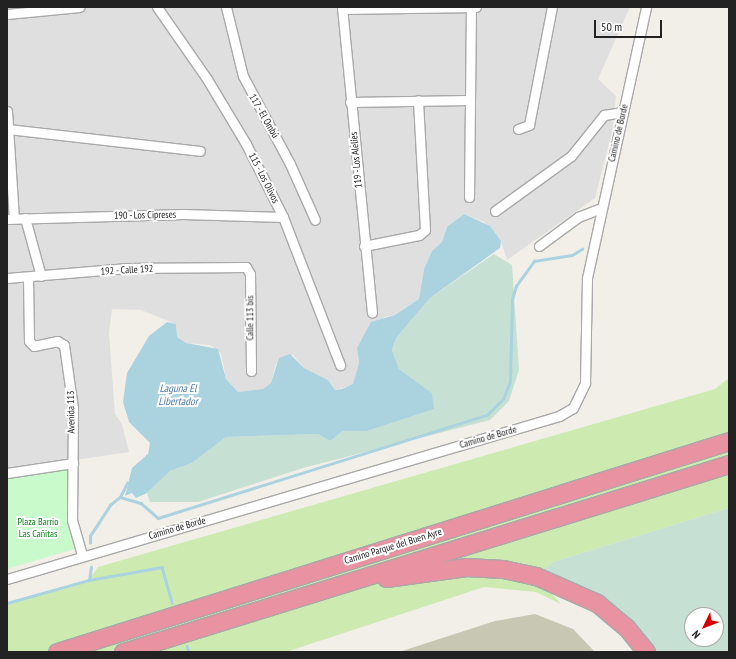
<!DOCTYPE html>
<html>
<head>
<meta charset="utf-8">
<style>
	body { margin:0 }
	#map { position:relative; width:736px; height:659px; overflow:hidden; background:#f2efe9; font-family:"PT Sans Narrow",sans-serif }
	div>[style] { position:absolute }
	.residential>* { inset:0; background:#e0dfdf }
	.construction>* { inset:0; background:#c7c7b4 }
	.grass>* { inset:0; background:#cdebb0 }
	.wetland>* { inset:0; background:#c6e0d4 }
	.park>* { inset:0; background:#c8facc }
	.water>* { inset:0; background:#aad3df }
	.stream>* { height:2.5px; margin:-1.25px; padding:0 1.25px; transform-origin:1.25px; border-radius:1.25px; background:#aad3df }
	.roads { filter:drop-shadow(1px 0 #a9a9a9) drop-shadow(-1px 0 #a9a9a9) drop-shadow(0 1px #a9a9a9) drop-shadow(0 -1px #a9a9a9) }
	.minor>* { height:9px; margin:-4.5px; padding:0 4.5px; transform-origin:4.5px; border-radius:4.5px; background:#fff }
	.motorway>* { height:17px; margin:-8.5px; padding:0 8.5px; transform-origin:8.5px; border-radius:8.5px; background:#e892a2 }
	span { translate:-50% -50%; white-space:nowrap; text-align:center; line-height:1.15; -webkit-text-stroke:4px #fff; paint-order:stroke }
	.street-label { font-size:10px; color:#222 }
	.park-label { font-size:10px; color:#0c8416 }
	.water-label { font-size:11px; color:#4a7aab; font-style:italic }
	.frame { position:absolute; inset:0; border:8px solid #222; pointer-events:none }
	.north { position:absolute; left:684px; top:607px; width:40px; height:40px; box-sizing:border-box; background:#fff; border:1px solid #a7a7a7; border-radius:50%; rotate:227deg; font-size:11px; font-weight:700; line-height:16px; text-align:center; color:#222 }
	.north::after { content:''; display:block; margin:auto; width:14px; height:18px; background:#d40000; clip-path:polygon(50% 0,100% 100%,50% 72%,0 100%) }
	.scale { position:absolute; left:594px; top:20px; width:68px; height:18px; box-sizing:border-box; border:2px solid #222; border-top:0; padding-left:5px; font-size:12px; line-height:14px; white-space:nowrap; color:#222; -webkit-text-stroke:3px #fff; paint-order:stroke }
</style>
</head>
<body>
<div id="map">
	<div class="residential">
		<i style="clip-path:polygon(7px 7px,630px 7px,598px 79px,616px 96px,612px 132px,595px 198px,507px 260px,501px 241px,484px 222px,464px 214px,447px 227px,442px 242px,432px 251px,424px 269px,419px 299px,395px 315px,384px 317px,357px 348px,359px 363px,353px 385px,335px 390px,328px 380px,304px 368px,293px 355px,276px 364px,271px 383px,263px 389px,238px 392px,226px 379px,221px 353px,210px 345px,186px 343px,177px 337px,176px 324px,141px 310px,112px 309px,109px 333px,115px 414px,122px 424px,129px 452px,7px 470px)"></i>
	</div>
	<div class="construction">
		<i style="clip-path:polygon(535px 614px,573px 629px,595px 652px,399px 652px,495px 621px)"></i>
	</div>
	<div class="grass">
		<i style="clip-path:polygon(729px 378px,729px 508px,553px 562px,536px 576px,561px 604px,536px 592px,484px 587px,286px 652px,7px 652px,7px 603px,89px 580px,98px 567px,715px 389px)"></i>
	</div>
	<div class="wetland">
		<i style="clip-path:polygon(494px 254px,512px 265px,519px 370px,509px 401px,490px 420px,303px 468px,198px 502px,150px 502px,147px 493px,170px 471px,192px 463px,226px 437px,318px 434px,330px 441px,343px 431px,367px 431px,433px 409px,432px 393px,399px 369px,392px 350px,396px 338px,430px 298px)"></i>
		<i style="clip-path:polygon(evenodd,729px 508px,729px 652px,646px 652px,633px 634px,536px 576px,553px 562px,729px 508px,692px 615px,716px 615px,716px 639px,692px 639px,692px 615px)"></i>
	</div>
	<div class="park">
		<i style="clip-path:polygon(70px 466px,68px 512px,74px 549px,7px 569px,7px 477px)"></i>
	</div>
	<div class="water">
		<i style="clip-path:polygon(464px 214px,490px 226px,501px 241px,500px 248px,430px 298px,396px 338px,392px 350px,399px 369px,432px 393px,434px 409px,367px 431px,343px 431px,330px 441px,318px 434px,226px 437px,192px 463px,170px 471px,147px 493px,136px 498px,132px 493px,125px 496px,132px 468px,148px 454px,150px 443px,129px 422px,123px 402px,127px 373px,149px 336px,167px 322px,176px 324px,177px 337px,186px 343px,218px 349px,226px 379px,238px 392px,263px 389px,271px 383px,279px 358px,290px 354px,304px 368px,328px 380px,335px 390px,342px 389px,353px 384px,359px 363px,357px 348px,371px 322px,395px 315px,419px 299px,424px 269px,432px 251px,442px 242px,447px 227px)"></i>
	</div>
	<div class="stream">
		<i style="left:120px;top:497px;width:16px;rotate:-63deg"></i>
		<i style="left:90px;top:543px;width:7px;rotate:-90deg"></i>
		<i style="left:90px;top:536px;width:37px;rotate:-57deg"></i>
		<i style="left:110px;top:505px;width:13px;rotate:-39deg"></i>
		<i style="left:120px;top:497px;width:22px;rotate:16deg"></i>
		<i style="left:141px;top:503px;width:23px;rotate:41deg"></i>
		<i style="left:158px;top:518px;width:345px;rotate:-17.4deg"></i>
		<i style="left:487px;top:415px;width:23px;rotate:-45deg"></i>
		<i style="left:503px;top:399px;width:18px;rotate:-68deg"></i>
		<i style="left:510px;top:382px;width:83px;rotate:-88.6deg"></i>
		<i style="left:512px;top:299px;width:14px;rotate:-73deg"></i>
		<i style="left:516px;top:286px;width:31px;rotate:-54deg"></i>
		<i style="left:534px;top:261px;width:38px;rotate:-9deg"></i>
		<i style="left:572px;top:255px;width:12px;rotate:-31deg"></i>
		<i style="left:89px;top:580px;width:13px;rotate:-81deg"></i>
		<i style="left:7px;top:603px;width:85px;rotate:-15.7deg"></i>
		<i style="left:89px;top:580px;width:74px;rotate:-10.1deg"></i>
		<i style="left:162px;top:567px;width:37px;rotate:74deg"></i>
		<i style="left:187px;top:646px;width:6px;rotate:72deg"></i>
	</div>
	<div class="roads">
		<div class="minor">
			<i style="left:157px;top:7px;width:88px;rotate:55.2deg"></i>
			<i style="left:207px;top:79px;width:76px;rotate:59deg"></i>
			<i style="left:246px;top:144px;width:82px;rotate:63.1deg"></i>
			<i style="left:283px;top:217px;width:159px;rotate:68.9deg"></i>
			<i style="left:226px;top:7px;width:71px;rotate:76.2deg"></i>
			<i style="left:243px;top:76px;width:100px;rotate:61.9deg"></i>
			<i style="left:290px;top:164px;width:61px;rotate:65.9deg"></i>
			<i style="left:342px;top:7px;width:307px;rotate:84.4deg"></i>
			<i style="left:342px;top:9px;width:134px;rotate:-0.9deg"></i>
			<i style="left:7px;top:14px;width:73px;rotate:-5.5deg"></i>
			<i style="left:350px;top:102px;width:119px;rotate:-1deg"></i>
			<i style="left:7px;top:111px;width:107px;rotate:86.3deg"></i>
			<i style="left:8px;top:129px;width:193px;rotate:6.5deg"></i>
			<i style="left:518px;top:129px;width:12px;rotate:-20deg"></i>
			<i style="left:529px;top:125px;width:120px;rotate:-79deg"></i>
			<i style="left:469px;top:197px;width:188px;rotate:-89.4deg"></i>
			<i style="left:495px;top:211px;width:94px;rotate:-35.9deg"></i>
			<i style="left:571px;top:156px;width:53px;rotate:-51.2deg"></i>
			<i style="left:604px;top:115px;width:19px;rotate:-9deg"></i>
			<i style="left:25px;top:218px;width:60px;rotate:74.6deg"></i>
			<i style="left:7px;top:219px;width:176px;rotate:-1.6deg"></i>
			<i style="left:183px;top:214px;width:100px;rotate:1.7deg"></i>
			<i style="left:364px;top:246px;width:56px;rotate:-11.3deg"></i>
			<i style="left:419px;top:235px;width:8px;rotate:-40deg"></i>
			<i style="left:425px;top:230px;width:130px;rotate:-93.1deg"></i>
			<i style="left:539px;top:246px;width:49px;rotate:-36.6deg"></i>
			<i style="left:578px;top:217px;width:25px;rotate:-21deg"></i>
			<i style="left:28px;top:277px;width:64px;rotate:89.1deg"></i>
			<i style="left:29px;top:341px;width:7px;rotate:45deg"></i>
			<i style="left:34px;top:346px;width:24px;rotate:-12deg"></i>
			<i style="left:57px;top:341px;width:8px;rotate:30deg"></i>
			<i style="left:64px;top:345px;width:64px;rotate:81.9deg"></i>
			<i style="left:73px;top:408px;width:112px;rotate:90.5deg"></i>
			<i style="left:72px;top:520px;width:37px;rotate:74deg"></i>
			<i style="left:7px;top:278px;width:121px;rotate:-4.7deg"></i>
			<i style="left:128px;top:268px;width:118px;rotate:-0.5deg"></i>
			<i style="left:246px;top:267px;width:8px;rotate:60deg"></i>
			<i style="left:250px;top:274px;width:97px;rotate:89.4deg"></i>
			<i style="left:7px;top:473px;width:67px;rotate:-8.6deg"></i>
			<i style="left:7px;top:579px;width:576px;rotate:-16.45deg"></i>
			<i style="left:559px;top:416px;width:16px;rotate:-30deg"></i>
			<i style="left:573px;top:408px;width:28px;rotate:-64deg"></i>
			<i style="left:585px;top:383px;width:105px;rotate:-88.9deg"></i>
			<i style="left:587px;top:278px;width:277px;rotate:-77.7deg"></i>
		</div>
		<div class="motorway">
			<i style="left:386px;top:578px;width:81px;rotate:-7.8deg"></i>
			<i style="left:466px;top:567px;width:37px;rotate:3deg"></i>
			<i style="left:503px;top:569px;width:34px;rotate:12deg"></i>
			<i style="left:536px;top:576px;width:67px;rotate:23.9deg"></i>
			<i style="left:597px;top:603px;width:38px;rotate:40deg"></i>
			<i style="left:626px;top:627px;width:32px;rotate:51deg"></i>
			<i style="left:57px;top:652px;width:704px;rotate:-17.43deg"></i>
			<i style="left:123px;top:652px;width:634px;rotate:-17.24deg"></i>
		</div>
	</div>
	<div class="street-label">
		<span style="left:264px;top:116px;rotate:60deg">117 - El Ombú</span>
		<span style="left:618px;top:133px;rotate:-77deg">Camino de Borde</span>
		<span style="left:356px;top:160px;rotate:-95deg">119 - Los Alelíes</span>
		<span style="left:264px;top:178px;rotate:63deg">115 - Los Olivos</span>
		<span style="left:145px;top:215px;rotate:-1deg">190 - Los Cipreses</span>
		<span style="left:127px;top:270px;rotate:-3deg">192 - Calle 192</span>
		<span style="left:250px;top:318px;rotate:-90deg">Calle 113 bis</span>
		<span style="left:71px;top:412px;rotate:-91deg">Avenida 113</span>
		<span style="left:488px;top:437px;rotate:-16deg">Camino de Borde</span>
		<span style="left:177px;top:528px;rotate:-16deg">Camino de Borde</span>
		<span style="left:393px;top:546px;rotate:-17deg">Camino Parque del Buen Ayre</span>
	</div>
	<div class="park-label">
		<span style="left:38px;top:527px">Plaza Barrio<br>Las Cañitas</span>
	</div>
	<div class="water-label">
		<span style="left:178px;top:395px">Laguna El<br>Libertador</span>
	</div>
	<div class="frame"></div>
	<div class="north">N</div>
	<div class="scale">50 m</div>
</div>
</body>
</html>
